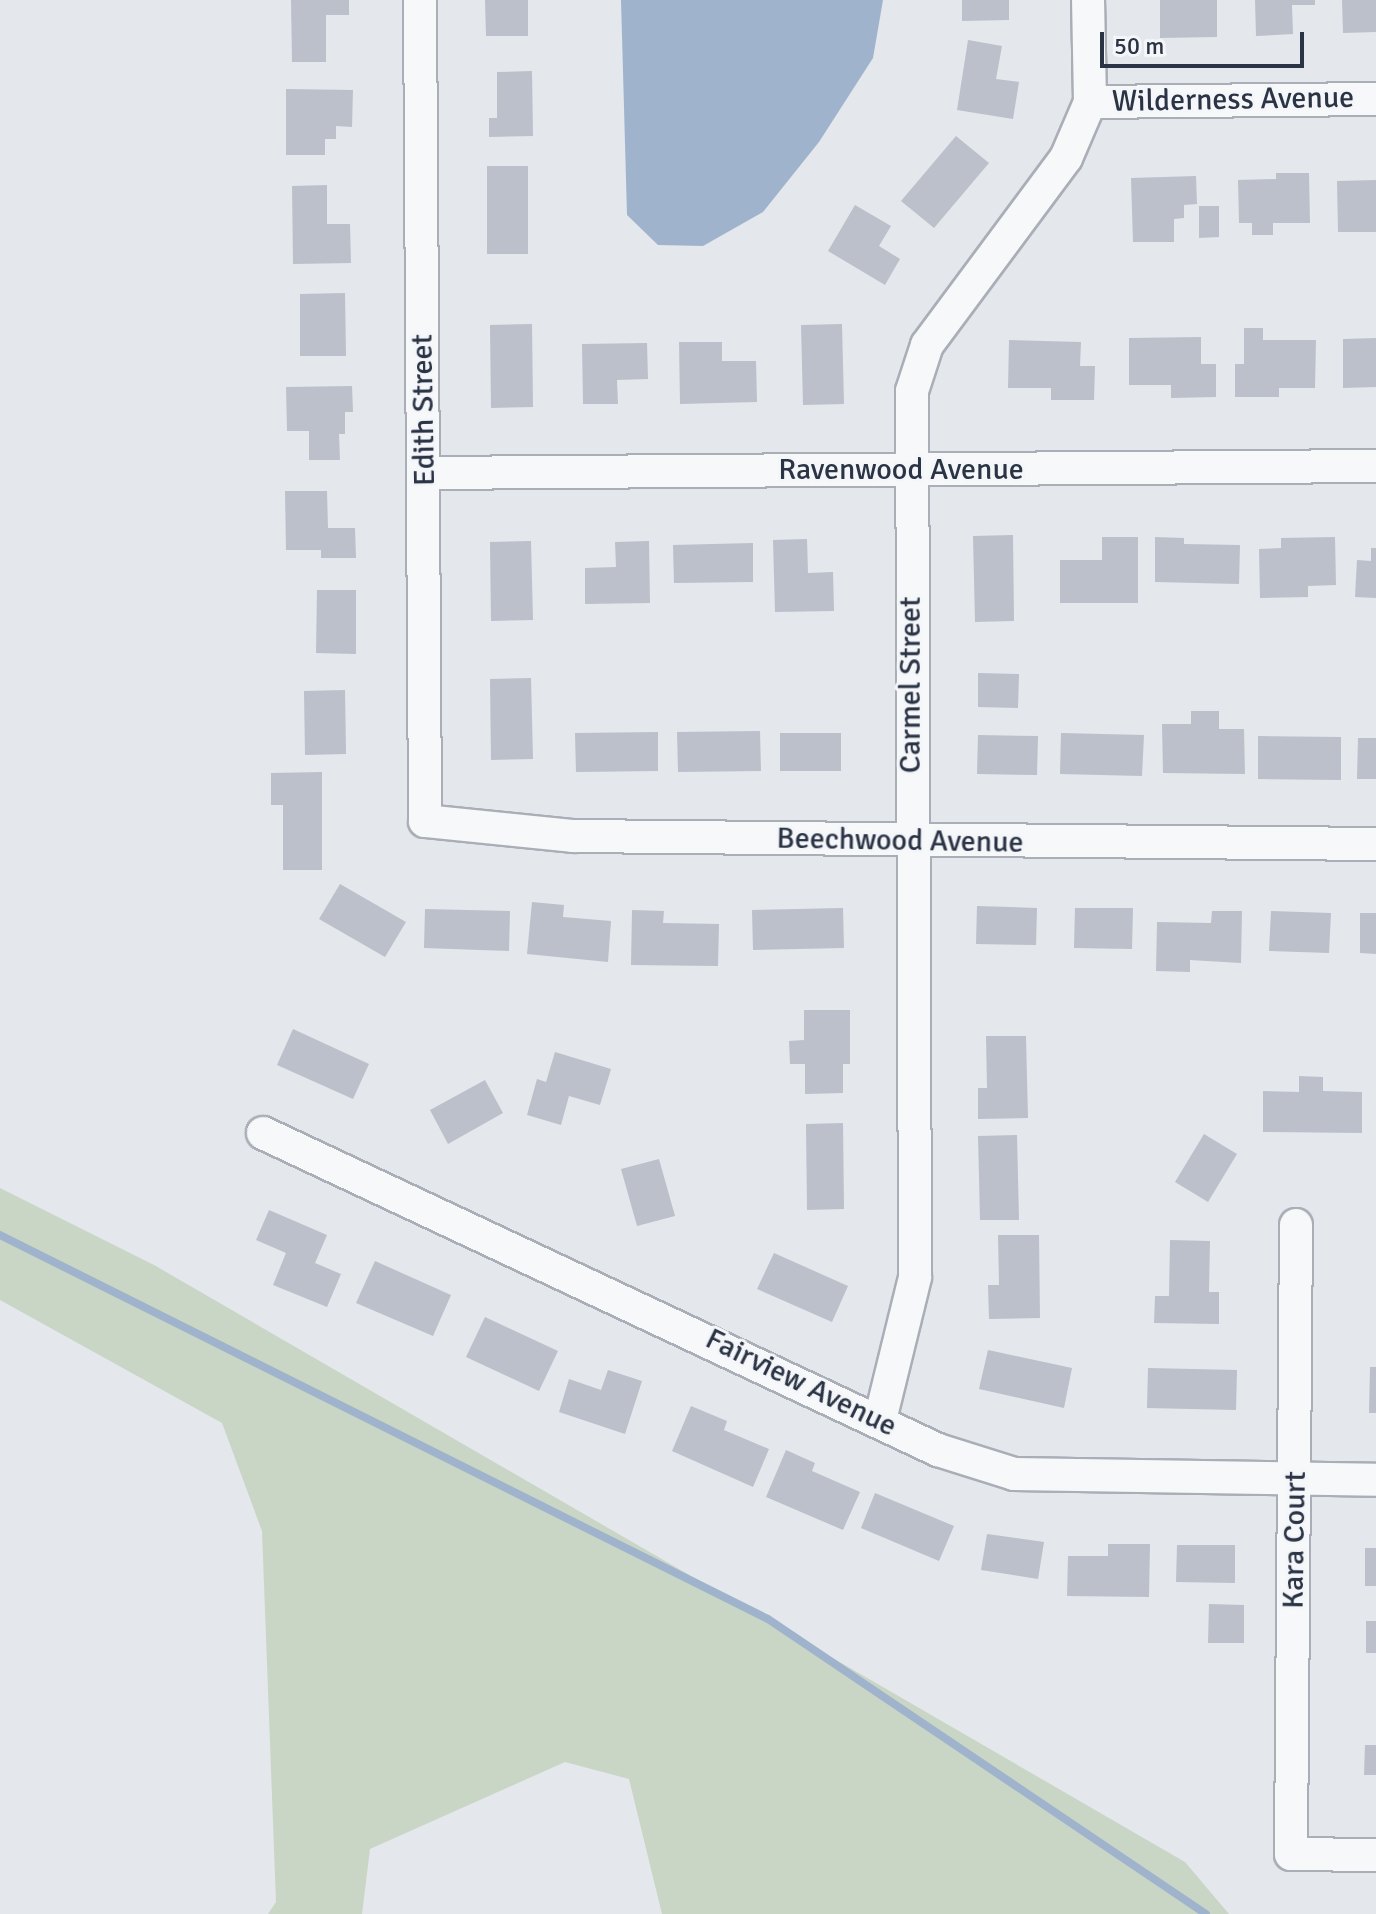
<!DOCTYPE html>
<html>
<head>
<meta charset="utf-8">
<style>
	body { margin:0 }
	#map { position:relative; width:1376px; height:1914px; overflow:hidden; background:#e4e7ec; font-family:Signika,sans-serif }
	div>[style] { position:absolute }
	.green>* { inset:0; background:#c9d6c5 }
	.water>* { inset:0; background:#9fb4cc }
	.stream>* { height:8px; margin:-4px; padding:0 4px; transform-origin:4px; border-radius:4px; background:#9fb4cc }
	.building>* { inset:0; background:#bbc0ca }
	.roads { filter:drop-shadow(2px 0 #a9aeb7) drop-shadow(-2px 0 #a9aeb7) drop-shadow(0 2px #a9aeb7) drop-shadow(0 -2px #a9aeb7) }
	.minor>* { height:32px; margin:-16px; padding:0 16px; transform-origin:16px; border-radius:16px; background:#f7f8fa }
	span { translate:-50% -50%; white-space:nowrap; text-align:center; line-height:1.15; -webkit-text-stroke:6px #f4f6f9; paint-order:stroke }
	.street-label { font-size:30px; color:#2b3445 }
	.scale { position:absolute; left:1100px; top:32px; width:204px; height:36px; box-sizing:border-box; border:4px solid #2b3445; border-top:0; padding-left:10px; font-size:24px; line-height:28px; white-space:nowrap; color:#2b3445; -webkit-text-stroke:6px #f4f6f9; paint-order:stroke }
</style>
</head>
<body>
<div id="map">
	<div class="green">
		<i style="clip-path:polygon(0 1188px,154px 1265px,1185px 1862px,1229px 1914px,662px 1914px,629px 1779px,565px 1762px,370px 1849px,362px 1914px,268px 1914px,276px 1902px,262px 1531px,222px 1423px,0 1300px)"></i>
	</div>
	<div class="water">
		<i style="clip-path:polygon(621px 0,883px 0,873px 58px,819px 142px,763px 212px,703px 246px,658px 245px,627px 215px)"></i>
	</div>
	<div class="stream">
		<i style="left:0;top:1235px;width:859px;rotate:26.57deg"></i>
		<i style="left:768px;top:1619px;width:528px;rotate:33.96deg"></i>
	</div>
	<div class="building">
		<i style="clip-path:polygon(291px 0,349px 0,349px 15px,326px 15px,326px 62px,292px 62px)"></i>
		<i style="clip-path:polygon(485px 0,528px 0,528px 36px,486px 36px)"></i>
		<i style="clip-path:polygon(962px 0,1009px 0,1009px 20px,962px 21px)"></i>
		<i style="clip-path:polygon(1160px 0,1217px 0,1217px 37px,1160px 38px)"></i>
		<i style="clip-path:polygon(1255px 0,1315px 0,1315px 5px,1292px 5px,1293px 34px,1256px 36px)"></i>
		<i style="clip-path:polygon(1342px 0,1376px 0,1376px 32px,1343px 33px)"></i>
		<i style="clip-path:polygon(968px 40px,1002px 46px,996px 79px,1019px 82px,1013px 119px,957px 110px)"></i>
		<i style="clip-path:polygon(532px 71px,533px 136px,489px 137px,489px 118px,497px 118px,497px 72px)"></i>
		<i style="clip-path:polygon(286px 89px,353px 90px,352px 127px,336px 126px,336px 139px,325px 139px,325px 155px,286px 155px)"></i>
		<i style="clip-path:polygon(956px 136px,989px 163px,934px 228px,901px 201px)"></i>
		<i style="clip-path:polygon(487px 166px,528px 166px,528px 254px,487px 254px)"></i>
		<i style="clip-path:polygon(1276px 173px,1309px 173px,1310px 223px,1273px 223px,1273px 235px,1252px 235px,1252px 223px,1239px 223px,1238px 180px,1276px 179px)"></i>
		<i style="clip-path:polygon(1196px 176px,1197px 204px,1184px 205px,1184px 218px,1174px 219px,1174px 242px,1133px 242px,1131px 178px)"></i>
		<i style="clip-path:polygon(1376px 180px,1376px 232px,1338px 232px,1337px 181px)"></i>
		<i style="clip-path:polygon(327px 185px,327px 224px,350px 224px,351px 263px,293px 264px,292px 186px)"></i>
		<i style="clip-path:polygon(855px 205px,891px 226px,879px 246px,900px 259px,885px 285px,828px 251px)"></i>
		<i style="clip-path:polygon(1199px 206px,1219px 206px,1219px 237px,1199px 238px)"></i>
		<i style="clip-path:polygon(345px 293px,346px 356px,300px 356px,300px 294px)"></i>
		<i style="clip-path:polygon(532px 324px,533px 407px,491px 408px,490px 325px)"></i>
		<i style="clip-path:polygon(842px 324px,844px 404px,803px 405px,801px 325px)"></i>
		<i style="clip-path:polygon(1244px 328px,1263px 328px,1263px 340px,1316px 340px,1315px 388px,1279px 388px,1279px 397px,1235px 397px,1235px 364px,1244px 364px)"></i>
		<i style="clip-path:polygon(1201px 337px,1201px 364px,1216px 364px,1216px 397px,1171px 398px,1171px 385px,1129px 385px,1129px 338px)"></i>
		<i style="clip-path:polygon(1376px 338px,1376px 387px,1343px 388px,1343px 339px)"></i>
		<i style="clip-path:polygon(1009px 340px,1081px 342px,1080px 366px,1095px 366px,1094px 400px,1051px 400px,1051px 388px,1008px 388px)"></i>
		<i style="clip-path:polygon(679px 342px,722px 342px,722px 361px,756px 361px,757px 402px,680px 404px)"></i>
		<i style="clip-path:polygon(647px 343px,648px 379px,617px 380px,618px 404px,583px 404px,582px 344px)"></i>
		<i style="clip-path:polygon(352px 386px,353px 412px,345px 412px,345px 434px,339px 434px,340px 460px,309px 460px,309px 431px,287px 431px,286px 387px)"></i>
		<i style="clip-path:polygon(285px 491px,327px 491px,328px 528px,355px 528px,356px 558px,321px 558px,321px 550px,286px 550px)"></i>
		<i style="clip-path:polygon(1013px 535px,1014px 621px,975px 622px,973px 536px)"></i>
		<i style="clip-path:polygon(1102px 537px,1138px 537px,1138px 603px,1060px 603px,1060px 560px,1102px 560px)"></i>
		<i style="clip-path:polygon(1155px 537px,1184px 538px,1184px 544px,1240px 545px,1239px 584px,1155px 582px)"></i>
		<i style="clip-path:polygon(1335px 537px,1336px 585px,1308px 586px,1308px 597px,1260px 598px,1259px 549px,1281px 548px,1281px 538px)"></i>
		<i style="clip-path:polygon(807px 539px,808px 573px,833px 572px,834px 611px,775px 612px,773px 540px)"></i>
		<i style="clip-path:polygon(531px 541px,533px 620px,491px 621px,490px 542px)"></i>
		<i style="clip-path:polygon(649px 541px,650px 603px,585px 604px,585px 568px,616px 567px,615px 542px)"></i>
		<i style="clip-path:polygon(753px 543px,753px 582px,674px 583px,673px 545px)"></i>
		<i style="clip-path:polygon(1371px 548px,1376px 548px,1376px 598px,1355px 597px,1357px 560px,1371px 561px)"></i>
		<i style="clip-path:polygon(317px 590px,356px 590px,356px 654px,316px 653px)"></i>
		<i style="clip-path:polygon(978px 673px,1019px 674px,1018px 708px,978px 707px)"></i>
		<i style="clip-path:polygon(531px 678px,533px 759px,491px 760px,490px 679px)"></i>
		<i style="clip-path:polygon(345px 690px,346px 754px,305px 755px,304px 691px)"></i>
		<i style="clip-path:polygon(1191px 711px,1219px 711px,1219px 729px,1244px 729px,1245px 774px,1163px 773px,1162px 724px,1191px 724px)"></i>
		<i style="clip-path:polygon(760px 731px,761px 771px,678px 772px,677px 732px)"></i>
		<i style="clip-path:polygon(658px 732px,658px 771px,576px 772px,575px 733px)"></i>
		<i style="clip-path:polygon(780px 733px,841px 733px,841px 771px,780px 771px)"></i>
		<i style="clip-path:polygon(1061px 733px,1144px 735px,1142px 776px,1060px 774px)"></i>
		<i style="clip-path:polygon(978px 735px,1038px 736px,1037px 775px,977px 774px)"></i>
		<i style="clip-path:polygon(1258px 736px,1341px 737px,1341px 780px,1258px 779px)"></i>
		<i style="clip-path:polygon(1358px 738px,1376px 738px,1376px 779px,1357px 779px)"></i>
		<i style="clip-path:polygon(322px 772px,322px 870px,283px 870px,283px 805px,271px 805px,271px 773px)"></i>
		<i style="clip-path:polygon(340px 884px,406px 922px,385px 957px,319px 919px)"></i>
		<i style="clip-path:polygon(532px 902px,564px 905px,563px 917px,611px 921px,608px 962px,527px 954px)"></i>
		<i style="clip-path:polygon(977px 906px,1037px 908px,1036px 945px,976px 944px)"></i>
		<i style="clip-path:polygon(843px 908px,844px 948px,753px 950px,752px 910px)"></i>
		<i style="clip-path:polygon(1075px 908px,1133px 908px,1132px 949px,1074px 948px)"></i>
		<i style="clip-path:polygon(425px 909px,510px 911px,509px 951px,424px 948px)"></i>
		<i style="clip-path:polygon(632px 910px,664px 911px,663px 923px,719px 924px,718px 966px,631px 965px)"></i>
		<i style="clip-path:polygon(1212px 911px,1242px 911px,1241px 963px,1190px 960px,1190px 972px,1156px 971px,1157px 922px,1211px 923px)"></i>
		<i style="clip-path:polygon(1271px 911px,1331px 913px,1329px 953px,1269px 951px)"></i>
		<i style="clip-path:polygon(1360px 913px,1376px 913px,1376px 954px,1360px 953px)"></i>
		<i style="clip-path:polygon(804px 1010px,850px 1010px,850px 1064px,843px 1064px,843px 1093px,805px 1094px,805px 1064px,790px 1064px,789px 1041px,804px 1040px)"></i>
		<i style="clip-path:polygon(293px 1029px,369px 1064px,353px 1099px,277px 1065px)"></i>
		<i style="clip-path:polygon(986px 1036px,1026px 1036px,1028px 1118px,978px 1119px,978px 1088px,987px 1088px)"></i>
		<i style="clip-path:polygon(555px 1052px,611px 1069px,600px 1105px,569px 1096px,561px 1125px,527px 1115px,537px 1079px,546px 1082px)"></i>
		<i style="clip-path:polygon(1299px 1076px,1323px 1077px,1323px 1091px,1362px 1092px,1362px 1133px,1263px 1132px,1263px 1091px,1299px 1092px)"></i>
		<i style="clip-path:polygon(485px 1080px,503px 1113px,448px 1144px,430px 1110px)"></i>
		<i style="clip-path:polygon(843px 1123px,844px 1209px,807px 1210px,806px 1124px)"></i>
		<i style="clip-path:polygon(1204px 1134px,1237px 1154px,1208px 1202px,1175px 1182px)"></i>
		<i style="clip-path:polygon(1017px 1135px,1019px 1220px,980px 1220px,978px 1136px)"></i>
		<i style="clip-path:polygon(659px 1159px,675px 1216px,637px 1226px,621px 1169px)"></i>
		<i style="clip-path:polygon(269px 1210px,327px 1235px,315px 1263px,341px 1274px,327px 1307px,273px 1285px,286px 1253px,256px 1240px)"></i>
		<i style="clip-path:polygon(998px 1235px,1039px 1235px,1040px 1318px,989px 1319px,988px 1285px,999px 1285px)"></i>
		<i style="clip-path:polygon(1170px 1240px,1210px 1241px,1209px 1292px,1219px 1292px,1219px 1324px,1154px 1323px,1155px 1296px,1169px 1296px)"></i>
		<i style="clip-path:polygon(774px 1253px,848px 1286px,832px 1322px,757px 1289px)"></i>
		<i style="clip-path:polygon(375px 1261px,451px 1295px,433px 1336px,356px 1303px)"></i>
		<i style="clip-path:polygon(485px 1317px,558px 1351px,539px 1391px,466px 1357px)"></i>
		<i style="clip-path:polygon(988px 1350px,1072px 1368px,1064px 1408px,979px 1389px)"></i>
		<i style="clip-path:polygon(1370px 1367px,1376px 1367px,1376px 1413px,1369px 1413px)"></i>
		<i style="clip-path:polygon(1148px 1368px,1237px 1370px,1236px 1410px,1147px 1408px)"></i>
		<i style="clip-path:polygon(608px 1370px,642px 1381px,625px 1434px,559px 1412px,569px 1379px,601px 1390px)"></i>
		<i style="clip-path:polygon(691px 1406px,727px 1421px,724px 1430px,769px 1449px,753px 1487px,672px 1451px)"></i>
		<i style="clip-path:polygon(786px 1450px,815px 1463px,812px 1471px,860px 1492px,843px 1530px,766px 1497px)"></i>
		<i style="clip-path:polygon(875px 1493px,954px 1526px,939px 1561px,861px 1528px)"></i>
		<i style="clip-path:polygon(987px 1534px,1044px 1542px,1038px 1579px,981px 1570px)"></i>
		<i style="clip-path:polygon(1108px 1544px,1150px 1544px,1149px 1597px,1067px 1596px,1068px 1556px,1108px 1556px)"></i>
		<i style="clip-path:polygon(1177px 1545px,1235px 1545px,1235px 1583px,1176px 1582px)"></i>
		<i style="clip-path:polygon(1365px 1548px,1376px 1548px,1376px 1586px,1365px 1586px)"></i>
		<i style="clip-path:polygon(1209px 1604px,1244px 1605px,1244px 1643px,1208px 1643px)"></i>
		<i style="clip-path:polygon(1366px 1621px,1376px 1621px,1376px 1653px,1366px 1653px)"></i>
		<i style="clip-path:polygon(1365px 1745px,1376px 1745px,1376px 1775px,1364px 1775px)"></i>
	</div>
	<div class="roads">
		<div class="minor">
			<i style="left:420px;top:0;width:821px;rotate:89.65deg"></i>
			<i style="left:425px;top:821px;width:149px;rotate:5.8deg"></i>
			<i style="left:573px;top:836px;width:803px;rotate:0.57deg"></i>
			<i style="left:1090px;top:102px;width:286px;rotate:-0.6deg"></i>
			<i style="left:425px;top:473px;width:951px;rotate:-0.42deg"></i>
			<i style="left:263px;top:1133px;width:746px;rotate:25.16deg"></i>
			<i style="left:938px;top:1450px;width:80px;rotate:17.5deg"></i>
			<i style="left:1014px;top:1474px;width:362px;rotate:0.9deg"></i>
			<i style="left:1296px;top:1225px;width:629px;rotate:90.46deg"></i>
			<i style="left:1291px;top:1854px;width:85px;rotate:0.7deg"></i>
			<i style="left:880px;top:1420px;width:147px;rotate:-76.2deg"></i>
			<i style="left:915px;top:1277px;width:886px;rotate:-90.19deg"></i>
			<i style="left:912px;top:391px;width:48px;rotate:-71.9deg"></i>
			<i style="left:927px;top:345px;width:233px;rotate:-53.4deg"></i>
			<i style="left:1066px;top:158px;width:61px;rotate:-66.8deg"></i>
			<i style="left:1090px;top:102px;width:102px;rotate:-91.1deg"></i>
		</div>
	</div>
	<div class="street-label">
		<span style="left:1233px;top:100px;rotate:-1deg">Wilderness Avenue</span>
		<span style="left:424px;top:410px;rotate:-91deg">Edith Street</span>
		<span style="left:901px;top:470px">Ravenwood Avenue</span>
		<span style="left:911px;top:685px;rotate:-90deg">Carmel Street</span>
		<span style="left:900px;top:841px;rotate:1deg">Beechwood Avenue</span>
		<span style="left:801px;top:1383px;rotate:26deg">Fairview Avenue</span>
		<span style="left:1295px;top:1540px;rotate:-89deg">Kara Court</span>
	</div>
	<div class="scale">50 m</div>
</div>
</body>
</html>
